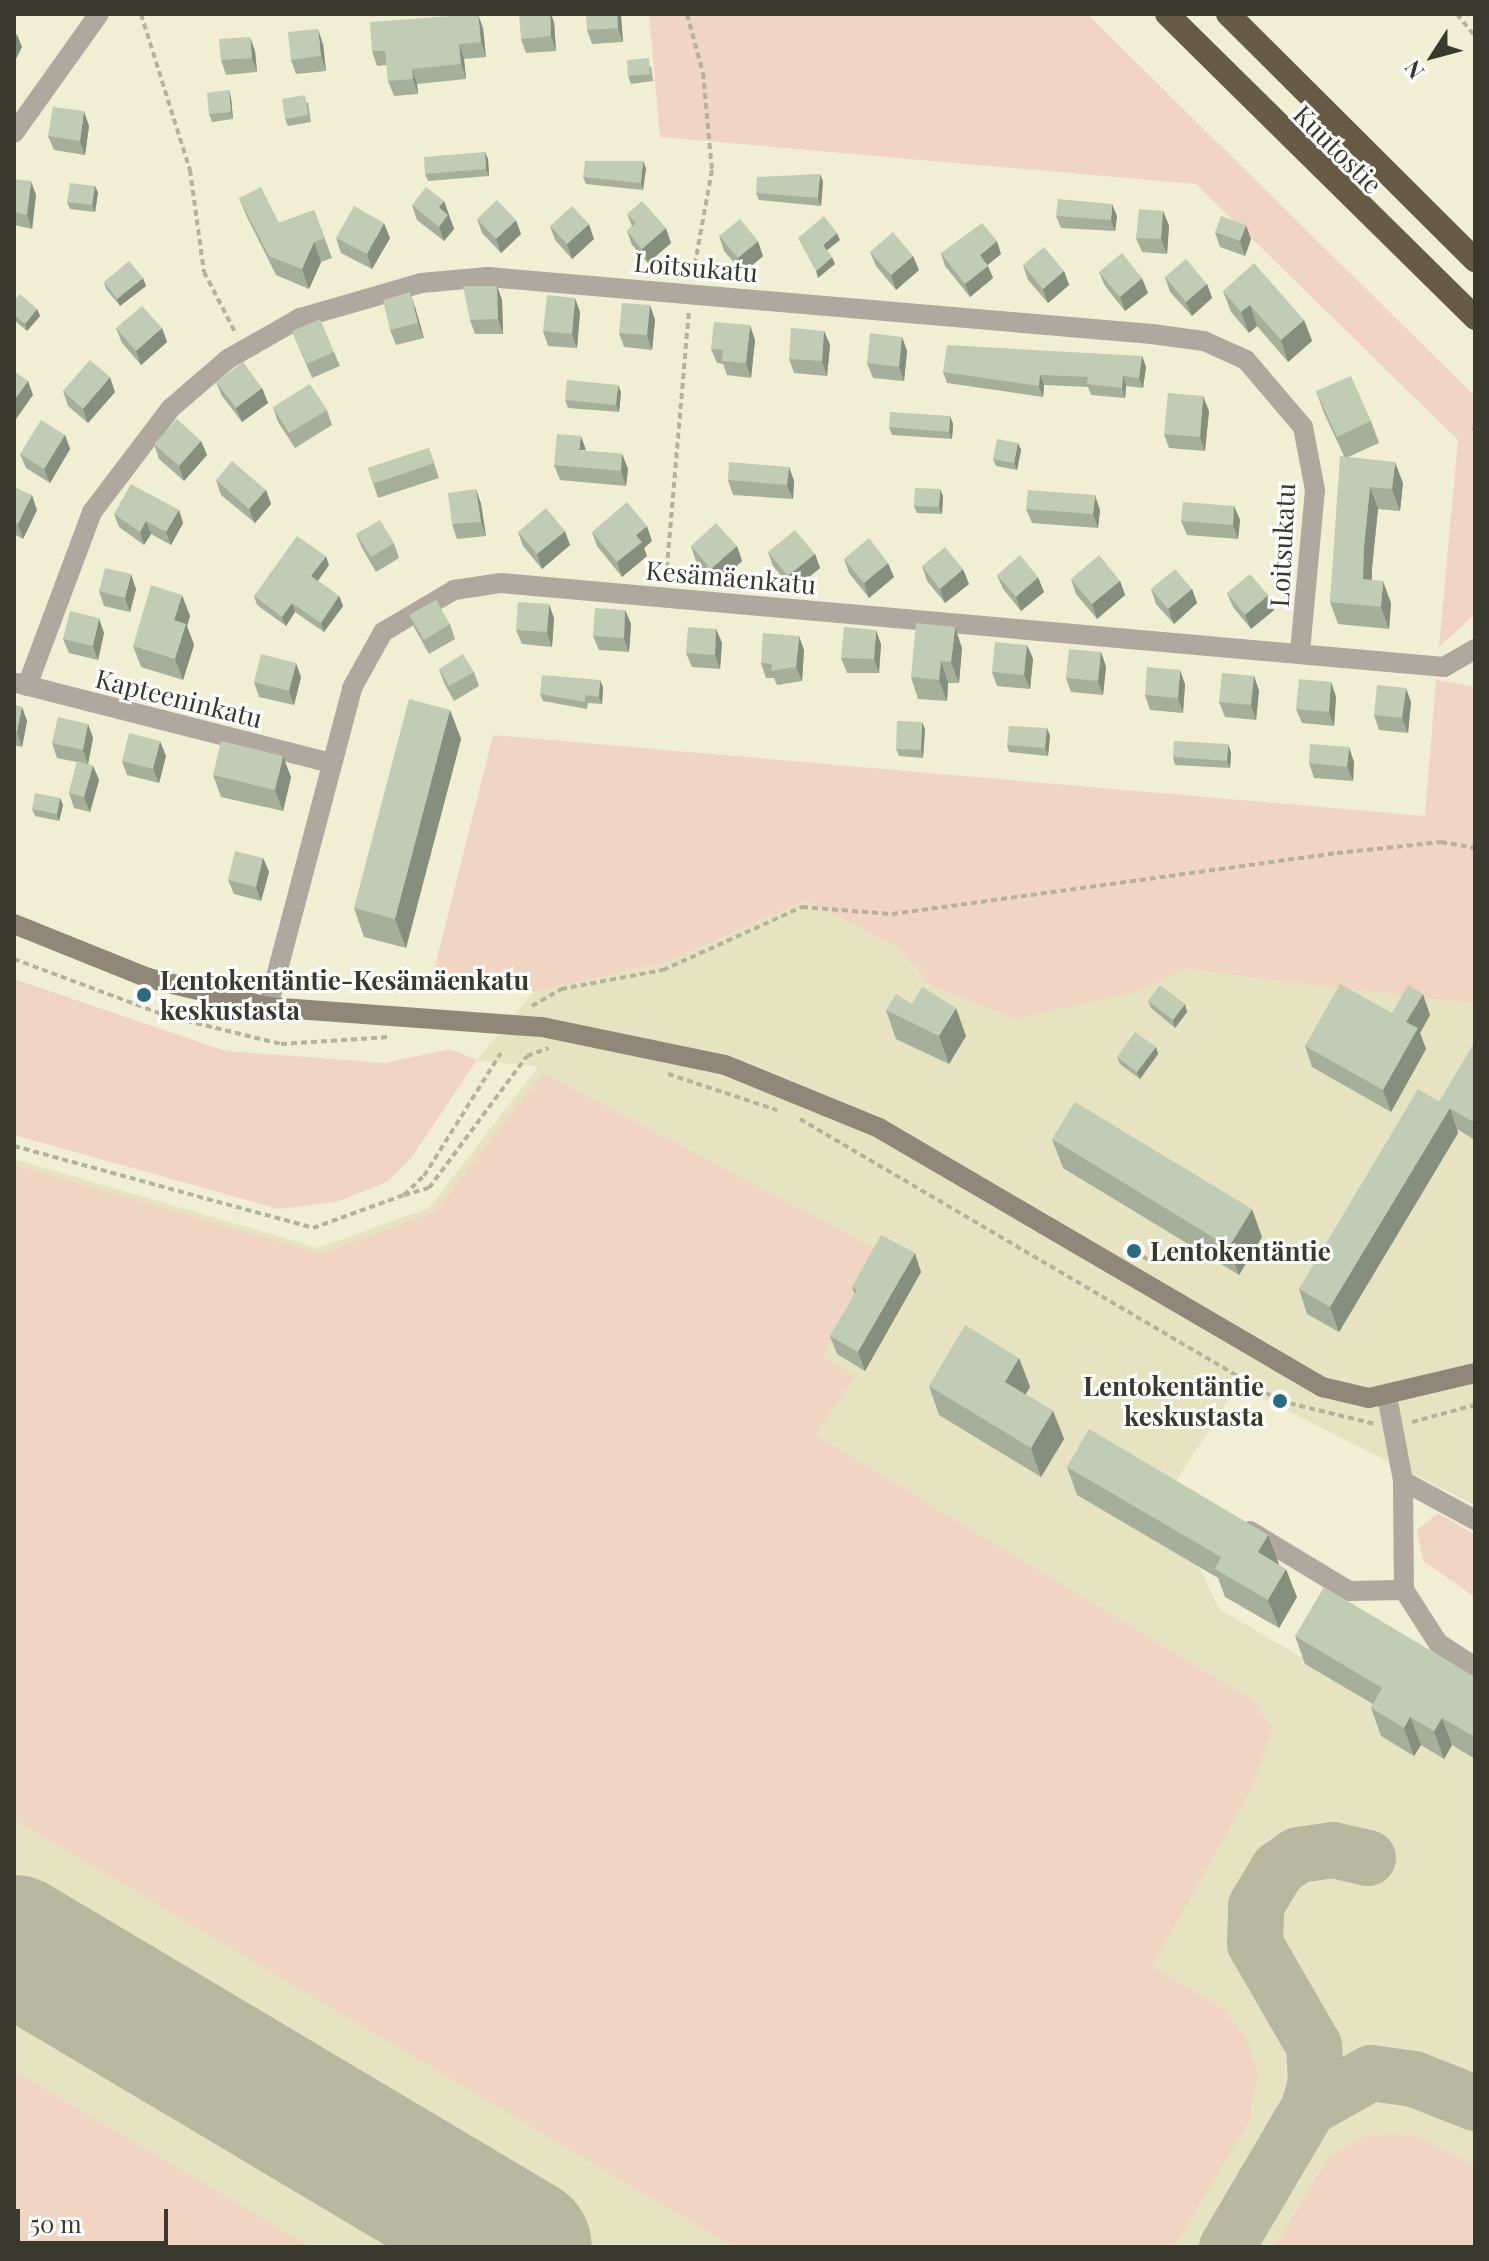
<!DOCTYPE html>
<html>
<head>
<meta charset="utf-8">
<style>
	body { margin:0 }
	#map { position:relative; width:1489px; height:2261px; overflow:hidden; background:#f0efd3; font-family:"Playfair Display",serif }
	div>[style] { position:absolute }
	.built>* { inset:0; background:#e5e3c0 }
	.green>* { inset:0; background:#efd5c2 }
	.taxiway>* { height:56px; margin:-28px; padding:0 28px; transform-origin:28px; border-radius:28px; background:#b8b7a0 }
	.runway>* { height:138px; margin:-69px; padding:0 69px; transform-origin:69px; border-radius:69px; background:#b8b7a0 }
	.path>* { height:4px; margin-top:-2px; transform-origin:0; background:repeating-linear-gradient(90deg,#b3b39c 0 6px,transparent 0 10px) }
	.street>* { height:20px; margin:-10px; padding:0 10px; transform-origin:10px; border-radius:10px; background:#aea89e }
	.secondary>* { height:20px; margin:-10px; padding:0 10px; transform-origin:10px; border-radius:10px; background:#908778 }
	.highway>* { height:24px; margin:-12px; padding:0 12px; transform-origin:12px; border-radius:12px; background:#685b45 }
	.wall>* { inset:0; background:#a5af9a }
	.shaded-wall>* { inset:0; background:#868f7d }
	.building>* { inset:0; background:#c0ccb3 }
	.dots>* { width:22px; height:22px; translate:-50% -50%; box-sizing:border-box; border:4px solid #fff; border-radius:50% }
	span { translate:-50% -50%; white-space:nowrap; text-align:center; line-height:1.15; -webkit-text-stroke:6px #fff; paint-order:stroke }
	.street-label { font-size:26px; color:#39392e }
	.poi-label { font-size:26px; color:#39392e; font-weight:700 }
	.left { translate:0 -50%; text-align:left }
	.right { translate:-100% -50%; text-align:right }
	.frame { position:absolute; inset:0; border:16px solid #39392e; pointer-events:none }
	.north { position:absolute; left:1393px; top:16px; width:80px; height:80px; -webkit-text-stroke:6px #fff; paint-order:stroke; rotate:234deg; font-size:22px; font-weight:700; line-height:32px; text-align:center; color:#39392e }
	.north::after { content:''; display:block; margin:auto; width:28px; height:36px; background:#39392e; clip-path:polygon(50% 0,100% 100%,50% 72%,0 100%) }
	.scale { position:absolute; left:16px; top:2209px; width:152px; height:36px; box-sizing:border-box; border:4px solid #39392e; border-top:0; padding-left:10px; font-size:24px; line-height:28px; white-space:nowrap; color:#39392e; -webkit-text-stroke:6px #fff; paint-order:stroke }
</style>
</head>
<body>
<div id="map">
	<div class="built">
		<i style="clip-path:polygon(806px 900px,897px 947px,932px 986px,1142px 990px,1184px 969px,1475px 1004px,1475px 1505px,1238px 1386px,1166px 1496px,1219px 1609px,1475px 1758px,1475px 2247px,14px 2247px,14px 1159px,318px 1248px,429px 1208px,538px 1067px,477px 1060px,534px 992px,668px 962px)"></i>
	</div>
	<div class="green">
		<i style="clip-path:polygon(649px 14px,1087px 14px,1475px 396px,1475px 614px,1439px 647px,1458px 440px,1196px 184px,660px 137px)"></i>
		<i style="clip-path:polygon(1436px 680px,1475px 687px,1475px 1004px,1184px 969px,1142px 990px,1017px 1019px,932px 986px,897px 947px,806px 900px,668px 962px,534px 992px,434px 970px,493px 735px,1425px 816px)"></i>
		<i style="clip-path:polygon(14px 979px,226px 1051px,385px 1063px,450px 1049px,477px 1060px,412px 1157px,387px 1182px,336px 1202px,279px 1209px,14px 1135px)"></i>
		<i style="clip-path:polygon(543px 1073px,878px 1250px,823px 1357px,855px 1376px,815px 1435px,1252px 1700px,1272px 1728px,1252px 1788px,1152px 1966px,1222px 2008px,1246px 2038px,1258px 2073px,1249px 2121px,1174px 2247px,734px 2247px,14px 1819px,14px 1165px,321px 1254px,435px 1212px)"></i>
		<i style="clip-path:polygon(1438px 1513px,1475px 1535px,1475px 1597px,1423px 1561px,1417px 1530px)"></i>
		<i style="clip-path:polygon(14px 2071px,311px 2247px,14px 2247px)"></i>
		<i style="clip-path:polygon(1367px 2135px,1417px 2136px,1475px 2166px,1475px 2247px,1275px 2247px,1329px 2157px)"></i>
	</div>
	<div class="taxiway">
		<i style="left:1309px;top:2108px;width:71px;rotate:-29.4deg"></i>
		<i style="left:1371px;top:2073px;width:43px;rotate:7.9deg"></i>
		<i style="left:1414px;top:2079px;width:66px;rotate:21.5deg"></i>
		<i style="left:1227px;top:2247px;width:161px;rotate:-59.5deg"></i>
		<i style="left:1309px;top:2108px;width:27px;rotate:-75deg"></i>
		<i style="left:1316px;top:2082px;width:36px;rotate:-93deg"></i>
		<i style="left:1314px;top:2046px;width:118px;rotate:-120deg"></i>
		<i style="left:1255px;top:1944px;width:38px;rotate:-88deg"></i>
		<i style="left:1256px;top:1906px;width:43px;rotate:-59.3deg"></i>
		<i style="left:1278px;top:1869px;width:24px;rotate:-35deg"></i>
		<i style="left:1298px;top:1855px;width:35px;rotate:-8deg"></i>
		<i style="left:1333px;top:1850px;width:36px;rotate:13deg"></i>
	</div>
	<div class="runway">
		<i style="left:14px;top:1944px;width:592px;rotate:30.76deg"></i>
	</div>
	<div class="path">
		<i style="left:141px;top:14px;width:164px;rotate:72.6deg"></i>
		<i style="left:190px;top:170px;width:103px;rotate:82.2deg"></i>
		<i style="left:204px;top:272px;width:70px;rotate:62.7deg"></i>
		<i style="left:687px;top:14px;width:61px;rotate:74.8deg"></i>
		<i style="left:703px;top:73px;width:97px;rotate:84.7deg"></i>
		<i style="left:712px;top:170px;width:107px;rotate:100.3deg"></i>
		<i style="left:1457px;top:14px;width:28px;rotate:51deg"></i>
		<i style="left:1474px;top:427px;width:4px;rotate:76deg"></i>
		<i style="left:666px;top:578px;width:267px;rotate:-85.1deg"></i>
		<i style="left:14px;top:959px;width:163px;rotate:20.4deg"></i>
		<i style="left:167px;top:1016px;width:117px;rotate:13.8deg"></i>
		<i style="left:281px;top:1044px;width:109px;rotate:-3.7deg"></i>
		<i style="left:532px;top:1006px;width:34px;rotate:-30deg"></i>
		<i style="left:561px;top:989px;width:104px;rotate:-10.6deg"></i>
		<i style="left:663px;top:970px;width:153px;rotate:-24.4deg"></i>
		<i style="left:802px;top:907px;width:90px;rotate:4.4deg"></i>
		<i style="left:892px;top:914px;width:449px;rotate:-7.8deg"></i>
		<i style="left:1337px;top:853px;width:105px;rotate:-6deg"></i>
		<i style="left:1441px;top:842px;width:35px;rotate:10deg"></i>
		<i style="left:668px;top:1074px;width:115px;rotate:18.3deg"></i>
		<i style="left:800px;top:1119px;width:557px;rotate:30.43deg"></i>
		<i style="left:1280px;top:1401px;width:98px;rotate:13.6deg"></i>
		<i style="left:14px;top:1146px;width:310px;rotate:15.3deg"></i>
		<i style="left:313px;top:1228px;width:97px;rotate:-19.9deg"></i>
		<i style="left:404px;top:1195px;width:28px;rotate:-44deg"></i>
		<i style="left:424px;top:1176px;width:145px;rotate:-58deg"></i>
		<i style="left:404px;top:1195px;width:26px;rotate:-16deg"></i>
		<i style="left:429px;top:1188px;width:164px;rotate:-53.4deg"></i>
		<i style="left:527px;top:1056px;width:23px;rotate:-20deg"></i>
		<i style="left:1134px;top:1251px;width:19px;rotate:32deg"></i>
		<i style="left:1412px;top:1422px;width:65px;rotate:-15.1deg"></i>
	</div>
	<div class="street">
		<i style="left:14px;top:133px;width:146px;rotate:-54.5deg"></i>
		<i style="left:17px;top:683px;width:324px;rotate:14.3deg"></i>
		<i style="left:27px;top:686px;width:186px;rotate:-69.5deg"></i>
		<i style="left:92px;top:512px;width:131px;rotate:-52.8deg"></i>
		<i style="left:171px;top:408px;width:75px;rotate:-40.7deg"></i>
		<i style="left:228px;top:359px;width:83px;rotate:-29.7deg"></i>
		<i style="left:300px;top:318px;width:126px;rotate:-16.1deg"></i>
		<i style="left:421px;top:283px;width:67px;rotate:-5.1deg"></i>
		<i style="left:488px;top:277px;width:666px;rotate:4.91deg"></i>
		<i style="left:1152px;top:334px;width:52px;rotate:7.7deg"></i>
		<i style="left:1204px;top:341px;width:46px;rotate:24.3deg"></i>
		<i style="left:1246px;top:360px;width:88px;rotate:49.6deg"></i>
		<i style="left:1303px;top:427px;width:64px;rotate:79.2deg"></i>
		<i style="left:1315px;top:490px;width:164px;rotate:95.3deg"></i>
		<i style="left:268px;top:1007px;width:330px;rotate:-75.2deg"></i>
		<i style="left:352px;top:688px;width:64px;rotate:-61deg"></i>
		<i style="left:383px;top:632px;width:82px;rotate:-30.6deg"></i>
		<i style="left:454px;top:590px;width:48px;rotate:-8.5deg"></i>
		<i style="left:501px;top:583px;width:947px;rotate:5.09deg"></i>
		<i style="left:1444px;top:667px;width:36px;rotate:-30deg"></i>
		<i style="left:1387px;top:1396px;width:86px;rotate:79.3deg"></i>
		<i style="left:1403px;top:1481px;width:109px;rotate:89.5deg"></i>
		<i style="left:1404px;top:1590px;width:63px;rotate:57.3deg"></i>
		<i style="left:1438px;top:1643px;width:44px;rotate:33deg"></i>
		<i style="left:1403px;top:1481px;width:82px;rotate:28.4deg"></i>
		<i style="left:1250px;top:1531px;width:116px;rotate:31.2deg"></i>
		<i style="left:1349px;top:1591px;width:55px;rotate:-1deg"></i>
	</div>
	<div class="secondary">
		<i style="left:14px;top:924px;width:144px;rotate:21.9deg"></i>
		<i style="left:148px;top:978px;width:123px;rotate:13.6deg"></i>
		<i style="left:268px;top:1007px;width:275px;rotate:4.2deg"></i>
		<i style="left:542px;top:1027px;width:187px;rotate:11.7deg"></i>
		<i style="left:725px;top:1065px;width:166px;rotate:22.2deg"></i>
		<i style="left:879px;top:1128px;width:513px;rotate:30.31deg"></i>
		<i style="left:1322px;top:1387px;width:48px;rotate:13.2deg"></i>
		<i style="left:1369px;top:1398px;width:109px;rotate:-13.3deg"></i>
	</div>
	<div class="highway">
		<i style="left:1167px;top:14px;width:433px;rotate:44.6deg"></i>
		<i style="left:1228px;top:14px;width:349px;rotate:44.9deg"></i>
	</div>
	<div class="wall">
		<i style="clip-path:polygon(621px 16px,623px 42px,592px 44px,587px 30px)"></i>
		<i style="clip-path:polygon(554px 22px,556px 51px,526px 53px,521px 39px)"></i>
		<i style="clip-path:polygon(483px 28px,486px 57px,464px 59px,466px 79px,417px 84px,418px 94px,394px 96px,388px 81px,387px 65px,377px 66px,372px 51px)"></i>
		<i style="clip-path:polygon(323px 44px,326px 71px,296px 74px,291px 60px)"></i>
		<i style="clip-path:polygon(255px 51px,257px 72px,226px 75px,221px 60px)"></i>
		<i style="clip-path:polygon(651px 66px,653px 81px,631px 84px,628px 76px)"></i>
		<i style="clip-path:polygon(229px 90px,231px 98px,233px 119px,212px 122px,209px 114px)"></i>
		<i style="clip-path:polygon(308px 102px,311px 122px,288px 126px,285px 119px)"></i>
		<i style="clip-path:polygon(89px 126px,85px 155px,54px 150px,48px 136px)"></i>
		<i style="clip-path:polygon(485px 152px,488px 159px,489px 176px,428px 181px,425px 174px)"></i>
		<i style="clip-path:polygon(646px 168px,643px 190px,586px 184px,583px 177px)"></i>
		<i style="clip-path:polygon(14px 179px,36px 195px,32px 229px,14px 225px)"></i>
		<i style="clip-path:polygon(823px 181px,821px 206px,759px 200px,756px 193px)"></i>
		<i style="clip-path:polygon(95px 186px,98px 193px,95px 212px,70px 209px,67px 202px)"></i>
		<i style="clip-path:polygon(239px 198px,279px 223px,314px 210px,332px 258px,321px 262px,309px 289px,276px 275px,247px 217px)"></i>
		<i style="clip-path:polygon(444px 201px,454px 229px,444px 241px,417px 220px,412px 205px)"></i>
		<i style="clip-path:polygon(1163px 211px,1169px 226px,1167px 254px,1142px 252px,1136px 238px)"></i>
		<i style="clip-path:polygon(627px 214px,671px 243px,648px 263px,632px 245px,627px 231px,632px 226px)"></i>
		<i style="clip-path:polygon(1056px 216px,1117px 216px,1115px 231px,1061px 228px)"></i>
		<i style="clip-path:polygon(477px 219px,521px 234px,501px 253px,482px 233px)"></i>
		<i style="clip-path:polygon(550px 226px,594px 239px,572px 259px,555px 240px)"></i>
		<i style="clip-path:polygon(1215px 232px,1251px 239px,1245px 256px,1220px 247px)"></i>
		<i style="clip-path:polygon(719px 236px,763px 256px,743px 273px,724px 251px)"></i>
		<i style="clip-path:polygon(336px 238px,390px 238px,372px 269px,341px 253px)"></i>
		<i style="clip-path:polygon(870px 252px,919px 270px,896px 290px,876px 266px)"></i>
		<i style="clip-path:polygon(941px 253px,1001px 254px,987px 265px,993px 278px,970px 297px,945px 266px)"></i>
		<i style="clip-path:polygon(1023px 265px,1064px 271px,1069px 285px,1048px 303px,1028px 280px)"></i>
		<i style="clip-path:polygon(1099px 272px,1148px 293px,1125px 311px,1105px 286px)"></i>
		<i style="clip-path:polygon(1165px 277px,1207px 284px,1212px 298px,1192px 316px,1170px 292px)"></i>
		<i style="clip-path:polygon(104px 282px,146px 286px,120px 306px,106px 289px)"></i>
		<i style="clip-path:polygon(497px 286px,502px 300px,503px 334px,475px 334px,470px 320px)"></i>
		<i style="clip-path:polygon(1223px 291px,1304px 320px,1312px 341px,1288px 362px,1257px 326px,1249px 333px,1231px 312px)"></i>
		<i style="clip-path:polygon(14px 301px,37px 309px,40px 316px,27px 331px,14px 320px)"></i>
		<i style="clip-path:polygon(650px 305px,655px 320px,652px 350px,624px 347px,619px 333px)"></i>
		<i style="clip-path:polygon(415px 307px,424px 338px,396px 345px,390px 330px)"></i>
		<i style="clip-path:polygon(580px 312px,577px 348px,548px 346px,543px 331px)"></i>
		<i style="clip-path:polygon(116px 328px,162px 328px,167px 342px,141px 365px,122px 343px)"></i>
		<i style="clip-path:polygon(292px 331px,334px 352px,340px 366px,312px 378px)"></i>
		<i style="clip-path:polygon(824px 331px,830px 345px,827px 376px,794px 373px,789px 359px)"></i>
		<i style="clip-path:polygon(902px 337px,907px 351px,904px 381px,873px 378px,867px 363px)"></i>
		<i style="clip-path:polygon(755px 340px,751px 378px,727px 375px,723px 364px,717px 363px,711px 349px)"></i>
		<i style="clip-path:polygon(1142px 356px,1146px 367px,1143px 388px,1126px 386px,1125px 398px,1091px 395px,1088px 387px,1044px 385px,1043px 397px,947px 383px,943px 372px)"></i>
		<i style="clip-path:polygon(216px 382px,262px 388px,268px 403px,242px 422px,222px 396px)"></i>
		<i style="clip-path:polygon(63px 391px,115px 392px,88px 423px,68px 406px)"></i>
		<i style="clip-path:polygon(1316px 391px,1371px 421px,1379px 443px,1348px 457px,1403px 483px,1400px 511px,1378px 509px,1372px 568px,1372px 580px,1391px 603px,1389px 629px,1338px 624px,1330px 602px,1344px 456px,1324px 413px)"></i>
		<i style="clip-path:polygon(621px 392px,619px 412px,568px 408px,565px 400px)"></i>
		<i style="clip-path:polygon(273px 407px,327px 410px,332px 425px,295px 448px,278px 422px)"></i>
		<i style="clip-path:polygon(1209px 411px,1205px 451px,1169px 448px,1164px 434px)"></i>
		<i style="clip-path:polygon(950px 416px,953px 424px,952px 439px,892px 435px,889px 427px)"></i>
		<i style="clip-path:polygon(65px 435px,70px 449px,50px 483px,26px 468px,20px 454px)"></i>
		<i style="clip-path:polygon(201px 441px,207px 455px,184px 481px,159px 459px,154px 444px)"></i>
		<i style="clip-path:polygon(1018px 443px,1021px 450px,1017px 470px,996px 466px,993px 459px)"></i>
		<i style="clip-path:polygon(429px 448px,439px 478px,378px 498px,368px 468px)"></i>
		<i style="clip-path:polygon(586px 451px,622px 454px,628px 469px,626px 486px,560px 480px,554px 465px)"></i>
		<i style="clip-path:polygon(789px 467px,794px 481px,793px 499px,733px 495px,728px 480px)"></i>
		<i style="clip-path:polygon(216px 480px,266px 490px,271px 504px,255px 523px,221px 495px)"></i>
		<i style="clip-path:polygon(14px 487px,37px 510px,23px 539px,14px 534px)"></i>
		<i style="clip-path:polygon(476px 489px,481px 504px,486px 536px,457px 539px,452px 524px)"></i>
		<i style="clip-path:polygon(943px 496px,942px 514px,917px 513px,914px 506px)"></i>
		<i style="clip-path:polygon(1234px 506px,1240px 520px,1238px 539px,1187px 535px,1181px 521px)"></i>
		<i style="clip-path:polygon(1026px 509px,1100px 510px,1098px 528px,1032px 523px)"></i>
		<i style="clip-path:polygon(179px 510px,183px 523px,171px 545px,151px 534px,144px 545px,119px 527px,114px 514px)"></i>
		<i style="clip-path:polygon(518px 532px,570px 545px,542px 569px,523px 546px)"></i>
		<i style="clip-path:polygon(592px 532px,652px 541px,644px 548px,647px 556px,622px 577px,597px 546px)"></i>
		<i style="clip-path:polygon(356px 534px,394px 543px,399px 558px,376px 572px,362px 548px)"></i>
		<i style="clip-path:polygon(691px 546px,737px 546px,742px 561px,717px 584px,696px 561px)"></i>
		<i style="clip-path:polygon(768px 552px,815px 554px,820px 568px,793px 590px,773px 566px)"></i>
		<i style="clip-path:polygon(844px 559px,894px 577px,869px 598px,849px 573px)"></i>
		<i style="clip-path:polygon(329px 565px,318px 581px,339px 596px,343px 606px,324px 632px,295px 612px,286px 626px,257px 605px,254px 596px)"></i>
		<i style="clip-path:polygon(922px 566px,969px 584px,945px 603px,927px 581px)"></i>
		<i style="clip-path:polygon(997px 575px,1044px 592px,1021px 611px,1003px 589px)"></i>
		<i style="clip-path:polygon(1071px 579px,1120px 581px,1125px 595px,1097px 619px,1076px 594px)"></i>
		<i style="clip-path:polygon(136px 589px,130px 612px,104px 606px,99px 591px)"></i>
		<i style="clip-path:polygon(1151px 589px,1192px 589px,1197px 603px,1174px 624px,1156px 604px)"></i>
		<i style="clip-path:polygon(1227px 593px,1274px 610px,1251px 629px,1233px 607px)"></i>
		<i style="clip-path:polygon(625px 610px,631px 624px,629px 652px,599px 650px,593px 636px)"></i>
		<i style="clip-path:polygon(409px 615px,450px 624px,455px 639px,429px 654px,415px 629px)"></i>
		<i style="clip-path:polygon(190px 616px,187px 626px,194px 645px,183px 680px,141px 667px,133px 646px)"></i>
		<i style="clip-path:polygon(554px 618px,552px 647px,522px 644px,516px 630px)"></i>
		<i style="clip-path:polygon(716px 629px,722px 643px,720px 669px,692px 667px,686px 653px)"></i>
		<i style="clip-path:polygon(104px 633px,98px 660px,69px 653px,63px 639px)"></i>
		<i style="clip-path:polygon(881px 644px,879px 673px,847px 673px,841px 658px)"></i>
		<i style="clip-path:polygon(1027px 645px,1033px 659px,1030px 689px,997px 686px,992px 672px)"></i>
		<i style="clip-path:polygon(962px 648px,959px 683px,948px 683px,947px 701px,918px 699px,911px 677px)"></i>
		<i style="clip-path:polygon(804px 650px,802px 681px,777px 685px,774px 678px,766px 678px,761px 663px)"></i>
		<i style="clip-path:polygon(1101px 652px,1106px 667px,1103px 695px,1071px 692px,1066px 678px)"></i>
		<i style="clip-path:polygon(439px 669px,474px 672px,479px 686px,454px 701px,444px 683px)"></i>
		<i style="clip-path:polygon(1254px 676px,1259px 691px,1256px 720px,1225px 717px,1219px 702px)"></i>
		<i style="clip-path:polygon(301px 677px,294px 705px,259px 697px,254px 682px)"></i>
		<i style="clip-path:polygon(1331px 682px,1336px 697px,1334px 726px,1302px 723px,1296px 709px)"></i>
		<i style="clip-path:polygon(1185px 684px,1183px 713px,1150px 710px,1145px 695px)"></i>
		<i style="clip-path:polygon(603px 687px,602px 704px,588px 703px,587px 709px,543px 701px,540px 694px)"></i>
		<i style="clip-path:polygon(1411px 702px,1408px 733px,1379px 730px,1374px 715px)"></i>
		<i style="clip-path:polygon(14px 705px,22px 707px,27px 721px,22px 747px,14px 745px)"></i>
		<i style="clip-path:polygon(450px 710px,461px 739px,406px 948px,364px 937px,354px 908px)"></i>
		<i style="clip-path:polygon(88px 724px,93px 738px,88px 764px,93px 766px,99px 780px,90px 812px,74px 808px,69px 793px,77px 762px,57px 758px,52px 743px)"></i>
		<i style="clip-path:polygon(1047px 728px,1050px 736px,1048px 756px,1009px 752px,1007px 745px)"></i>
		<i style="clip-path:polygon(925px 729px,923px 758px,899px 756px,896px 749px)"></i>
		<i style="clip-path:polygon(1231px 752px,1230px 768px,1175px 765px,1173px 757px)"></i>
		<i style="clip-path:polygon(166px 756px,159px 783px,127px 775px,122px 761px)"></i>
		<i style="clip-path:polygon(1354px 762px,1353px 781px,1314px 778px,1309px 763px)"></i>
		<i style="clip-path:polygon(213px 775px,291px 777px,283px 811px,221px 797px)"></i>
		<i style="clip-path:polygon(60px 798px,63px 805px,59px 821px,35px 816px,32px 809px)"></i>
		<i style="clip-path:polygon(263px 858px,269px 872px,261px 901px,234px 894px,228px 880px)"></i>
		<i style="clip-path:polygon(1148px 1001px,1187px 1012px,1175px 1028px,1151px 1008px)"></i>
		<i style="clip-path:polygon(912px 1004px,966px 1036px,949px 1064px,896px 1039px,886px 1010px)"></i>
		<i style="clip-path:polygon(1392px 1013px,1430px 1015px,1420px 1033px,1426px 1049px,1391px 1112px,1312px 1067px,1305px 1046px)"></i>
		<i style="clip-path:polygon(1475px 1044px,1475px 1140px,1457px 1129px,1458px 1133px,1339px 1332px,1307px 1314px,1299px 1289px,1439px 1102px)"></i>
		<i style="clip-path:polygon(1156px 1047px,1158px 1054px,1140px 1079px,1120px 1064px,1117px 1057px)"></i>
		<i style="clip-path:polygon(1052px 1139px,1262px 1237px,1239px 1275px,1063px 1168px)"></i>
		<i style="clip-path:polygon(921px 1272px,865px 1371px,837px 1354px,830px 1336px,855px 1295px,852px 1287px)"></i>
		<i style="clip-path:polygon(1019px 1358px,1030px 1387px,1025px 1394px,1053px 1411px,1064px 1439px,1041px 1477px,939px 1415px,929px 1386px)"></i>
		<i style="clip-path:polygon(1067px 1467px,1268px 1535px,1278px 1564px,1297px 1597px,1279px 1628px,1225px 1597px,1218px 1578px,1077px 1495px)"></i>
		<i style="clip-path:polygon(1295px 1636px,1475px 1677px,1475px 1759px,1452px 1745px,1444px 1759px,1421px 1745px,1414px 1756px,1381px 1736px,1371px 1708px,1373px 1704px,1305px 1664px)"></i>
	</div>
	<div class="shaded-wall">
		<i style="clip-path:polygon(478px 14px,483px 28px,486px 57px,481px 42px)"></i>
		<i style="clip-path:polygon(550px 14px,551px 14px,554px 22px,556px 51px,551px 36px)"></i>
		<i style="clip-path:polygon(617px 14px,621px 14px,621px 16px,623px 42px,618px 28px)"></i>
		<i style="clip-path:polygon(318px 29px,323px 44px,326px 71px,321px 56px)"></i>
		<i style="clip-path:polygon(17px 34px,22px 47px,14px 63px,14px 40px)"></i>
		<i style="clip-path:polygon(250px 37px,255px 51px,257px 72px,252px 58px)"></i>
		<i style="clip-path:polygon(459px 44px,464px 59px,466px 79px,461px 64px)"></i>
		<i style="clip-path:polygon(412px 69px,417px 84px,418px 94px,413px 79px)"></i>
		<i style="clip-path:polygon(229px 90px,231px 98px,233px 119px,231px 112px)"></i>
		<i style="clip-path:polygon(84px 111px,89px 126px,85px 155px,80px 141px)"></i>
		<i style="clip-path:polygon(485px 152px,488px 159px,489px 176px,486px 169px)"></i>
		<i style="clip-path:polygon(643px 161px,646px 168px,643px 190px,641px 183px)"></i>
		<i style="clip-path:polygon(820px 174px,823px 181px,821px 206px,818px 198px)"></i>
		<i style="clip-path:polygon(31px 181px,36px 195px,32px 229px,27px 215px)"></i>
		<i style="clip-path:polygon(95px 186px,98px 193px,95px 212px,92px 205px)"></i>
		<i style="clip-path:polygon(444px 201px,454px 229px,444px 241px,439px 227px,439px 207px)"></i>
		<i style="clip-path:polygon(1112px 204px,1117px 216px,1115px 231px,1111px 220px)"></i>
		<i style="clip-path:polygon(1163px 211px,1169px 226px,1167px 254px,1161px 239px)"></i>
		<i style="clip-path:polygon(516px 220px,521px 234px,501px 253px,496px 239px)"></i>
		<i style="clip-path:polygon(384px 223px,390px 238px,372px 269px,367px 254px)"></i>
		<i style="clip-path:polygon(589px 224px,594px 239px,572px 259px,567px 244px)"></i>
		<i style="clip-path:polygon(1246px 225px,1251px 239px,1245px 256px,1240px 241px)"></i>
		<i style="clip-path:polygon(666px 228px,671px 243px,648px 263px,642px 249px)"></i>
		<i style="clip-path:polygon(837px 233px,840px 240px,825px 252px,823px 245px)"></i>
		<i style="clip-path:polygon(758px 241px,763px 256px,743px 273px,738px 258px)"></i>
		<i style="clip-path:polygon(997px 241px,1001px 254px,984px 268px,980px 255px)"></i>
		<i style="clip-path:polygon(314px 242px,321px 262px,309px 289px,302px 269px)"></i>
		<i style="clip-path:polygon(913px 256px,919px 270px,896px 290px,891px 275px)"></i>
		<i style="clip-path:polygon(832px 257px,835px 264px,818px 278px,816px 271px)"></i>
		<i style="clip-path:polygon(988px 266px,993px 278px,970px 297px,965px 284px)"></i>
		<i style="clip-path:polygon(1064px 271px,1069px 285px,1048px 303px,1043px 289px)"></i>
		<i style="clip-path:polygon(143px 278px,146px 286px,120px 306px,117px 299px)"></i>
		<i style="clip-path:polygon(1142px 278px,1148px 293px,1125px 311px,1120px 297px)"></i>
		<i style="clip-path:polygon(1207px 284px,1212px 298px,1192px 316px,1186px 302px)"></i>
		<i style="clip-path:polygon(497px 286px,502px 300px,503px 334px,498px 319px)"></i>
		<i style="clip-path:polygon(410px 292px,415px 307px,424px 338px,418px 323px)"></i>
		<i style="clip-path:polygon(575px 298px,580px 312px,577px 348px,572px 334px)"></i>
		<i style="clip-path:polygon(650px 305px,655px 320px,652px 350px,647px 335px)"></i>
		<i style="clip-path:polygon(1250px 305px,1257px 326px,1249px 333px,1241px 312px)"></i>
		<i style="clip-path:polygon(37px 309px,40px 316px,27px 331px,25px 324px)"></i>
		<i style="clip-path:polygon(1304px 320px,1312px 341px,1288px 362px,1281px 340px)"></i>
		<i style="clip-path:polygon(750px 325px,755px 340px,751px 378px,746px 363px)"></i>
		<i style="clip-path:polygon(162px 328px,167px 342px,141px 365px,136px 351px)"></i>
		<i style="clip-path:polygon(824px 331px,830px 345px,827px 376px,822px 361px)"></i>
		<i style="clip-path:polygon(902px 337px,907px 351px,904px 381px,899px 367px)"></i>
		<i style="clip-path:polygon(1142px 356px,1146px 367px,1143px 388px,1139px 378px)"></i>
		<i style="clip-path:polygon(1040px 375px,1044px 385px,1043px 397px,1039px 386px)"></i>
		<i style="clip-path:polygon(1123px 376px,1126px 386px,1125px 398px,1122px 388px)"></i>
		<i style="clip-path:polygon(110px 377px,115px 392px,88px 423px,83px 409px)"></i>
		<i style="clip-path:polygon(28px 381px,33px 395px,14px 422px,14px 400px)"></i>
		<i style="clip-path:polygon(618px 385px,621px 392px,619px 412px,616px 405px)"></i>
		<i style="clip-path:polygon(262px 388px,268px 403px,242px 422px,236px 408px)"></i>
		<i style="clip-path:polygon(1203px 396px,1209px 411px,1205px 451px,1200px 437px)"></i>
		<i style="clip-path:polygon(950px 416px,953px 424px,952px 439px,949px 432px)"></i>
		<i style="clip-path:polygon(65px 435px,70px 449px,50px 483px,44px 469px)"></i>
		<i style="clip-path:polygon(581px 436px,586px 450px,579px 450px)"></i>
		<i style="clip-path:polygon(201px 441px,207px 455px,184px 481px,179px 466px)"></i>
		<i style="clip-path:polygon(1018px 443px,1021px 450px,1017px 470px,1014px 463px)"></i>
		<i style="clip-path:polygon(622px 454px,628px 469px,626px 486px,621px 471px)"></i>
		<i style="clip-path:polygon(1395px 462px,1403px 483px,1400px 511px,1392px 489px)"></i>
		<i style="clip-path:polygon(789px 467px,794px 481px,793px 499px,787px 485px)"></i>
		<i style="clip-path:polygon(1370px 487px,1378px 509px,1372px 568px,1371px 600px,1363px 579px,1364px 547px)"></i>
		<i style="clip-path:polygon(476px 489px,481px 504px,486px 536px,481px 522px)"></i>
		<i style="clip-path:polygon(940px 489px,943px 496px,942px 514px,939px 507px)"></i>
		<i style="clip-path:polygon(266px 490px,271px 504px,255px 523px,249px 509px)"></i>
		<i style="clip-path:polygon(32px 495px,37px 510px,23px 539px,18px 524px)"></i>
		<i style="clip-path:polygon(1095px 495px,1100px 510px,1098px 528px,1093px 514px)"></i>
		<i style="clip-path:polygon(1234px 506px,1240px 520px,1238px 539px,1233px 525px)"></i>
		<i style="clip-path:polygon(179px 510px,183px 523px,171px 545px,166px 532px)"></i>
		<i style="clip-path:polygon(146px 521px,151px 534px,144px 545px,140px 532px)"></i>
		<i style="clip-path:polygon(647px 526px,652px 541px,644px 548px,647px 556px,622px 577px,617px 562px,636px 535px)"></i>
		<i style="clip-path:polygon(565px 531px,570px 545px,542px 569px,537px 554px)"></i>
		<i style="clip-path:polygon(737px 546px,742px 561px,717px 584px,711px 569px)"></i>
		<i style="clip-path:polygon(815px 554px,820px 568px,793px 590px,788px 576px)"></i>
		<i style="clip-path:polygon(326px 556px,329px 565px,314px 586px,311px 576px)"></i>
		<i style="clip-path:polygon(888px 563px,894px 577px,869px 598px,864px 583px)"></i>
		<i style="clip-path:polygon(963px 569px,969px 584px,945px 603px,940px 589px)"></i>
		<i style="clip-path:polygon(131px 574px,136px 589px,130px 612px,125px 598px)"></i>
		<i style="clip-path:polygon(1038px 577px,1044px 592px,1021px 611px,1016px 597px)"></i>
		<i style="clip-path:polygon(1120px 581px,1125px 595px,1097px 619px,1092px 604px)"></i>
		<i style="clip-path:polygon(1383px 581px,1391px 603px,1389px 629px,1381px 607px)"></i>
		<i style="clip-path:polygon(1192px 589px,1197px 603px,1174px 624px,1168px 609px)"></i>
		<i style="clip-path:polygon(182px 595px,190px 616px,187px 626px,194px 645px,183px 680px,175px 659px,174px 620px)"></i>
		<i style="clip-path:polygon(1268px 595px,1274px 610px,1251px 629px,1245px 615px)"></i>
		<i style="clip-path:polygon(339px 596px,343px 606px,324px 632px,321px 623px)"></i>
		<i style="clip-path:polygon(292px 603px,295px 612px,286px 626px,282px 617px)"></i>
		<i style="clip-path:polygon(549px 604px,554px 618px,552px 647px,547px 632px)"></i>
		<i style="clip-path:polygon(625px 610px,631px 624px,629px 652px,624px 638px)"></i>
		<i style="clip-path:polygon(99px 618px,104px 633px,98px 660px,93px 646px)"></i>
		<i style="clip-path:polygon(955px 627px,962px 648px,959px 683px,951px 662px)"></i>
		<i style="clip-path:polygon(716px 629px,722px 643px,720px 669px,715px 655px)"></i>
		<i style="clip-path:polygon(876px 630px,881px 644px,879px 673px,874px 659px)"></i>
		<i style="clip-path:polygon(799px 636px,804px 650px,802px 681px,796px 667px)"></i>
		<i style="clip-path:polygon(1027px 645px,1033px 659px,1030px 689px,1024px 675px)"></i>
		<i style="clip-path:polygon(1101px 652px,1106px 667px,1103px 695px,1098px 681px)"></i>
		<i style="clip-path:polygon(941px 661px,948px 683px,947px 701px,939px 680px)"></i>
		<i style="clip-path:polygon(296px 663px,301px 677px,294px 705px,289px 691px)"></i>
		<i style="clip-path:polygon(1180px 670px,1185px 684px,1183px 713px,1178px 698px)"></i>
		<i style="clip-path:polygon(1254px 676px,1259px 691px,1256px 720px,1251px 705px)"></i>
		<i style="clip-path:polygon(600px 680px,603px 687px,602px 704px,599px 697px)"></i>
		<i style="clip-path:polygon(1331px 682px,1336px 697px,1334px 726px,1329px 712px)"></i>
		<i style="clip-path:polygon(1406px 688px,1411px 702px,1408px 733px,1402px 718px)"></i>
		<i style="clip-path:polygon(22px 707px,27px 721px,22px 747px,17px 732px)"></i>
		<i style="clip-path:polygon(450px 710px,461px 739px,406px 948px,395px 919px)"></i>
		<i style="clip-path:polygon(922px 722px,925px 729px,923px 758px,921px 750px)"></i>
		<i style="clip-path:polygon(88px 724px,93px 738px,88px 764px,83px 750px)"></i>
		<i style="clip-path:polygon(1047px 728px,1050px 736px,1048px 756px,1045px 748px)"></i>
		<i style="clip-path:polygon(160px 741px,166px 756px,159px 783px,153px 769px)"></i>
		<i style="clip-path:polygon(1228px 744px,1231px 752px,1230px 768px,1227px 761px)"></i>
		<i style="clip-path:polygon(1349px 747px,1354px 762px,1353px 781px,1347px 767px)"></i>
		<i style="clip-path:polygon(283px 756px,291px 777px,283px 811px,275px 790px)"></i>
		<i style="clip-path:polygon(93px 766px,99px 780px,90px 812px,84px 797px)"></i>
		<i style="clip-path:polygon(60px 798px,63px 805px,59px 821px,57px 814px)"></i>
		<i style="clip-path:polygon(263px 858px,269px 872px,261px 901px,256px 887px)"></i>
		<i style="clip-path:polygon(1423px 994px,1430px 1015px,1420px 1033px,1426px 1049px,1391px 1112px,1383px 1090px,1406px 1022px)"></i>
		<i style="clip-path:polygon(1185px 1004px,1187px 1012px,1175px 1028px,1173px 1020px)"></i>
		<i style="clip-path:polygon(956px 1008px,966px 1036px,949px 1064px,939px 1036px)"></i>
		<i style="clip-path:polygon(1156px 1047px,1158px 1054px,1140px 1079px,1137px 1072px)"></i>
		<i style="clip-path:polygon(1450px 1108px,1458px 1133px,1339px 1332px,1330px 1307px)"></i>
		<i style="clip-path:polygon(1252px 1209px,1262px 1237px,1239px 1275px,1229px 1247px)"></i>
		<i style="clip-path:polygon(915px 1253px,921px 1272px,865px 1371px,858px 1352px)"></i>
		<i style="clip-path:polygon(1019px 1358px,1030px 1387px,1016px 1410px,1005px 1382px)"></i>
		<i style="clip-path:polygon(1053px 1411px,1064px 1439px,1041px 1477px,1031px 1448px)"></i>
		<i style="clip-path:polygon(1268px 1535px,1279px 1564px,1268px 1581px,1258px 1552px)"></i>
		<i style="clip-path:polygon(1286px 1569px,1297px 1597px,1279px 1628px,1268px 1600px)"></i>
		<i style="clip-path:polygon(1410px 1717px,1421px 1745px,1414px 1756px,1404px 1728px)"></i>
		<i style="clip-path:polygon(1442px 1718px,1452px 1745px,1444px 1759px,1434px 1731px)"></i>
	</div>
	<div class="building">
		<i style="clip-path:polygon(478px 14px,481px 42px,459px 44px,461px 64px,412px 69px,413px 79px,388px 81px,385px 51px,372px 51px,370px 22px)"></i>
		<i style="clip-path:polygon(519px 14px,550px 14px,551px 36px,521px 39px)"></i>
		<i style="clip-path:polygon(586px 14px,617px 14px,618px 28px,587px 30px)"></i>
		<i style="clip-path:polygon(318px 29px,321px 56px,291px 60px,288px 32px)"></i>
		<i style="clip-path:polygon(250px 37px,252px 58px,221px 60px,219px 39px)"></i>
		<i style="clip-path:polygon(649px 58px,650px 74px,628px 76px,627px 60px)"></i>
		<i style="clip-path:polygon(229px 90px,231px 112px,209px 114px,207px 93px)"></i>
		<i style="clip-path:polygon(305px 95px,308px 115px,285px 119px,282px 99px)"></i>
		<i style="clip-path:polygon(53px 107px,84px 111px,80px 141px,48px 136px)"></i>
		<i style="clip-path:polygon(485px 152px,486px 169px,425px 174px,424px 157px)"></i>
		<i style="clip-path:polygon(585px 161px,643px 161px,641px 183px,583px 177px)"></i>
		<i style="clip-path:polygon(820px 174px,818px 198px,756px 193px,757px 177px)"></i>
		<i style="clip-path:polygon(14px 179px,31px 181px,27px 215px,14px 212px)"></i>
		<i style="clip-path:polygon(70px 183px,95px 186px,92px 205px,67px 202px)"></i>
		<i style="clip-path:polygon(261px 187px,279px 223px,314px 210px,325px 238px,314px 242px,302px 269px,269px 256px,239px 198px)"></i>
		<i style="clip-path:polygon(426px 187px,444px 201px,439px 207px,448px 215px,439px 227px,412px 205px)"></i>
		<i style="clip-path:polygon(1058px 199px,1112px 204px,1111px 220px,1056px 216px)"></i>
		<i style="clip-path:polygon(497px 200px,516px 220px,496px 239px,477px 219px)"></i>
		<i style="clip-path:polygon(642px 201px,666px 228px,642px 249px,627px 231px,636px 223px,627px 214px)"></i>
		<i style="clip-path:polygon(354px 206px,384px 223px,367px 254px,336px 238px)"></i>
		<i style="clip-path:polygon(572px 206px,589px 224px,567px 244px,550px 226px)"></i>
		<i style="clip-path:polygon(1139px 209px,1163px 211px,1161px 239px,1136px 238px)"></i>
		<i style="clip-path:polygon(824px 216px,837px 233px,823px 245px,832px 257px,816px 271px,798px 238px)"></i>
		<i style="clip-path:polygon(1221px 216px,1246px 225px,1240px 241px,1215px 232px)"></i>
		<i style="clip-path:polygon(740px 219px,758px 241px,738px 258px,719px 236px)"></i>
		<i style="clip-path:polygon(982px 223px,997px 241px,980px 255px,988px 266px,965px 284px,941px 253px)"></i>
		<i style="clip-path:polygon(893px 232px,913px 256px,891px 275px,870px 252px)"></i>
		<i style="clip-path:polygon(1044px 247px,1064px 271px,1043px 289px,1023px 265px)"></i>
		<i style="clip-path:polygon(1122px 253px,1142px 278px,1120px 297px,1099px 272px)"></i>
		<i style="clip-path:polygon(1186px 259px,1207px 284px,1186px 302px,1165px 277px)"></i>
		<i style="clip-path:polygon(129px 261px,143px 278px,117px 299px,104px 282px)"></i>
		<i style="clip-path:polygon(1254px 263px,1304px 320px,1281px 340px,1250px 305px,1241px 312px,1223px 291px)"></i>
		<i style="clip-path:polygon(463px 286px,497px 286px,498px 319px,470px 320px)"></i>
		<i style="clip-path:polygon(410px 292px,418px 323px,390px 330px,383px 300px)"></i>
		<i style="clip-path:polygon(20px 294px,37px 309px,25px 324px,14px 315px,14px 301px)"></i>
		<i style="clip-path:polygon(547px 295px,575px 298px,572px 334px,543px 331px)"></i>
		<i style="clip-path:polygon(622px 303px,650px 305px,647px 335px,619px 333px)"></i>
		<i style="clip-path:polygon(142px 306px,162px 328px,136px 351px,116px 328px)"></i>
		<i style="clip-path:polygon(320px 319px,334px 352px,307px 364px,292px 331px)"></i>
		<i style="clip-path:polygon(714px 322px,750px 325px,746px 363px,722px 361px,723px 350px,711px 349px)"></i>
		<i style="clip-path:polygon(791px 328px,824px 331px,822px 361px,789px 359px)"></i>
		<i style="clip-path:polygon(870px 333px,902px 337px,899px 367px,867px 363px)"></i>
		<i style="clip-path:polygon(947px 345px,1142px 356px,1139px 378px,1123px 376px,1122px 388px,1087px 384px,1088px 377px,1040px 375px,1039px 386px,943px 372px)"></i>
		<i style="clip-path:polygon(90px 360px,110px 377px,83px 409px,63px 391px)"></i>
		<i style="clip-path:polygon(243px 362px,262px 388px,236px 408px,216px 382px)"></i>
		<i style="clip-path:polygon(14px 371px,28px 381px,14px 400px)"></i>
		<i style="clip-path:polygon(1351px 376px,1371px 421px,1337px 437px,1316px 391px)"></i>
		<i style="clip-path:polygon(567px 380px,618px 385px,616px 405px,565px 400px)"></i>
		<i style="clip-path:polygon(310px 384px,327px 410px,289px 433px,273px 407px)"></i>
		<i style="clip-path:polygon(1168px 393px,1203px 396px,1200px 437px,1164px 434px)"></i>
		<i style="clip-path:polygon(890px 412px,950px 416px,949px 432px,889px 427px)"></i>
		<i style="clip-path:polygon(177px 419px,201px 441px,179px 466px,154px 444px)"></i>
		<i style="clip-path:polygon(41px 420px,65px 435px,44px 469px,20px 454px)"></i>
		<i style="clip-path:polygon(557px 434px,581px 436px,579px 450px,622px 454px,621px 471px,554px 465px)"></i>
		<i style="clip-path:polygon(997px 439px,1018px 443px,1014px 463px,993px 459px)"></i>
		<i style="clip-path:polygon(429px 448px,434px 463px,373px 484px,368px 468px)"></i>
		<i style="clip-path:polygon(1340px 456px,1395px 462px,1392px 489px,1370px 487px,1364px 547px,1363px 579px,1383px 581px,1381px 607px,1330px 602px)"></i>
		<i style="clip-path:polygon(232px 461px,266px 490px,249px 509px,216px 480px)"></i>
		<i style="clip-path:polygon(729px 462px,789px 467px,787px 485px,728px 480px)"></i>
		<i style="clip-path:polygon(131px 484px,179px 510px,166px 532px,146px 521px,140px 532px,114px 514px)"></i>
		<i style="clip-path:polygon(14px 487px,32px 495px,18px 524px,14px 522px)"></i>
		<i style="clip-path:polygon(915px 488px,940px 489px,939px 507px,914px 506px)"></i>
		<i style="clip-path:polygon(476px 489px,481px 522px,452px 524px,448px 493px)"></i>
		<i style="clip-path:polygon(1028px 490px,1095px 495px,1093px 514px,1026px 509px)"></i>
		<i style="clip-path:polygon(627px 502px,647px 526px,636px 535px,642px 542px,617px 562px,592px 532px)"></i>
		<i style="clip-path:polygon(1183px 502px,1234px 506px,1233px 525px,1181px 521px)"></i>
		<i style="clip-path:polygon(546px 508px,565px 531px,537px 554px,518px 532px)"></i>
		<i style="clip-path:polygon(380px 520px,394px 543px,371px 557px,356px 534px)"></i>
		<i style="clip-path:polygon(716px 523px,737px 546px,711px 569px,691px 546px)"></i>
		<i style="clip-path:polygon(795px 530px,815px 554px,788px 576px,768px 552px)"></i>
		<i style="clip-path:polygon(297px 536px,326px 556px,311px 576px,339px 596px,321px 623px,292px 603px,282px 617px,254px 596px)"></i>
		<i style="clip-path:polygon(869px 538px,888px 563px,864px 583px,844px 559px)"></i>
		<i style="clip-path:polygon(945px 547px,963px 569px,940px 589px,922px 566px)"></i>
		<i style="clip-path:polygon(1020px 555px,1038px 577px,1016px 597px,997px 575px)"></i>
		<i style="clip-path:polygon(1099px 555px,1120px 581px,1092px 604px,1071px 579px)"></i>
		<i style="clip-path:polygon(105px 568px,131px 574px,125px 598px,99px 591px)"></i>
		<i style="clip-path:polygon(1175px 569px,1192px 589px,1168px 609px,1151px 589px)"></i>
		<i style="clip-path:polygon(1250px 574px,1268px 595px,1245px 615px,1227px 593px)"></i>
		<i style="clip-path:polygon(151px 585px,182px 595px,174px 620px,186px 624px,175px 659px,133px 646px)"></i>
		<i style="clip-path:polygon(436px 600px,450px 624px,424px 640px,409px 615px)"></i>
		<i style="clip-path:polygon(518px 602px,549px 604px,547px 632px,516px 630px)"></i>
		<i style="clip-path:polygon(595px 608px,625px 610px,624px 638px,593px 636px)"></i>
		<i style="clip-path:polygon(70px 611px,99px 618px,93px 646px,63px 639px)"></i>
		<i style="clip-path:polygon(916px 623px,955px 627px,951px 662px,941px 661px,939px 680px,911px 677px)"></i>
		<i style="clip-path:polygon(688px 627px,716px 629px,715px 655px,686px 653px)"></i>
		<i style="clip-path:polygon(844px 627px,876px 630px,874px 659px,841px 658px)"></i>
		<i style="clip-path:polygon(763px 633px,799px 636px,796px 667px,771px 671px,772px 664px,761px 663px)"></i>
		<i style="clip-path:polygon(995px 642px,1027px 645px,1024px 675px,992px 672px)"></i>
		<i style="clip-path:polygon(1069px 649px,1101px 652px,1098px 681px,1066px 678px)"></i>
		<i style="clip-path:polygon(261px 654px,296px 663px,289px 691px,254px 682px)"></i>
		<i style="clip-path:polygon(463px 654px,474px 672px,449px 686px,439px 669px)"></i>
		<i style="clip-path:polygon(1147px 667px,1180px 670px,1178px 698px,1145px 695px)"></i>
		<i style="clip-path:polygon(1222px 673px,1254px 676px,1251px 705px,1219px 702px)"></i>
		<i style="clip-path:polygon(542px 675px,600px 680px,599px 697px,585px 695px,585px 702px,540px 694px)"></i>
		<i style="clip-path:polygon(1299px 679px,1331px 682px,1329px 712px,1296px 709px)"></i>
		<i style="clip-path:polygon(1377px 685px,1406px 688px,1402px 718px,1374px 715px)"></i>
		<i style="clip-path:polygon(409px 699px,450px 710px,395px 919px,354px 908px)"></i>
		<i style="clip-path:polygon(14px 705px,22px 707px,17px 732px,14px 732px)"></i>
		<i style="clip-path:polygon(58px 717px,88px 724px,83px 750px,52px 743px)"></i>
		<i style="clip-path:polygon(897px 721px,922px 722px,921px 750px,896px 749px)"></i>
		<i style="clip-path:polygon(1009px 726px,1047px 728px,1045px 748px,1007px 745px)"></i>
		<i style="clip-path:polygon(129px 733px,160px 741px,153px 769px,122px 761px)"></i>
		<i style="clip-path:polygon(221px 741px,283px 756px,275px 790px,213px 775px)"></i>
		<i style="clip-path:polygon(1174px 741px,1228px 744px,1227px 761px,1173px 757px)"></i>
		<i style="clip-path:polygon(1310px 744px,1349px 747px,1347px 767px,1309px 763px)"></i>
		<i style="clip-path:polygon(77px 761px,93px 766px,84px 797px,69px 793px)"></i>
		<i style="clip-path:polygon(35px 793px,60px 798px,57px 814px,32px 809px)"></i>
		<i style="clip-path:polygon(235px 851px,263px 858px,256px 887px,228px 880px)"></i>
		<i style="clip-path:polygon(1340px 984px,1392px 1013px,1408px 985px,1423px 994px,1406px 1022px,1418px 1028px,1383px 1090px,1305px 1046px)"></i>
		<i style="clip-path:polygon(1160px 985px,1185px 1004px,1173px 1020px,1148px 1001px)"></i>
		<i style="clip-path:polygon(922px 987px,956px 1008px,939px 1036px,886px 1010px,896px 994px,912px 1004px)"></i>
		<i style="clip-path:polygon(1135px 1032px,1156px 1047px,1137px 1072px,1117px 1057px)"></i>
		<i style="clip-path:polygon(1474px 1043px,1475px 1044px,1475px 1123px,1439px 1102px)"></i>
		<i style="clip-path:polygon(1418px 1089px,1450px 1108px,1330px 1307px,1299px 1289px)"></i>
		<i style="clip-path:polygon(1075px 1102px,1252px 1209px,1229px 1247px,1052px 1139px)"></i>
		<i style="clip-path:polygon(881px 1235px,915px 1253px,858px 1352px,830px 1336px,857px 1290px,852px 1287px)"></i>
		<i style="clip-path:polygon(965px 1325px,1019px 1358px,1005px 1382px,1053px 1411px,1031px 1448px,929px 1386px)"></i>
		<i style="clip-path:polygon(1089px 1429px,1268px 1535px,1258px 1552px,1286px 1569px,1268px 1600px,1215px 1569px,1221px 1557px,1067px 1467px)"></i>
		<i style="clip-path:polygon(1324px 1587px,1475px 1677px,1475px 1737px,1442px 1718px,1434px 1731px,1410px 1717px,1404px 1728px,1371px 1708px,1382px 1688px,1295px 1636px)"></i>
	</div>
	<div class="dots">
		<i style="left:144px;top:995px;background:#2a6b7e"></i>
		<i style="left:1134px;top:1251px;background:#2a6b7e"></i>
		<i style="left:1280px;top:1401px;background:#2a6b7e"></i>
	</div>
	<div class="street-label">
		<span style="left:1338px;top:149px;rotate:45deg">Kuutostie</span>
		<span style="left:696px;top:267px;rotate:5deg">Loitsukatu</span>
		<span style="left:1282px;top:545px;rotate:-87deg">Loitsukatu</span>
		<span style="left:731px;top:577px;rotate:5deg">Kesämäenkatu</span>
		<span style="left:179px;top:698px;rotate:14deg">Kapteeninkatu</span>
	</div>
	<div class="poi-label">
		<span class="left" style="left:160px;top:995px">Lentokentäntie-Kesämäenkatu<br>keskustasta</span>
		<span class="left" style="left:1150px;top:1251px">Lentokentäntie</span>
		<span class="right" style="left:1264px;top:1401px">Lentokentäntie<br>keskustasta</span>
	</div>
	<div class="frame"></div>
	<div class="north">N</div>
	<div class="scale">50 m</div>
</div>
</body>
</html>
